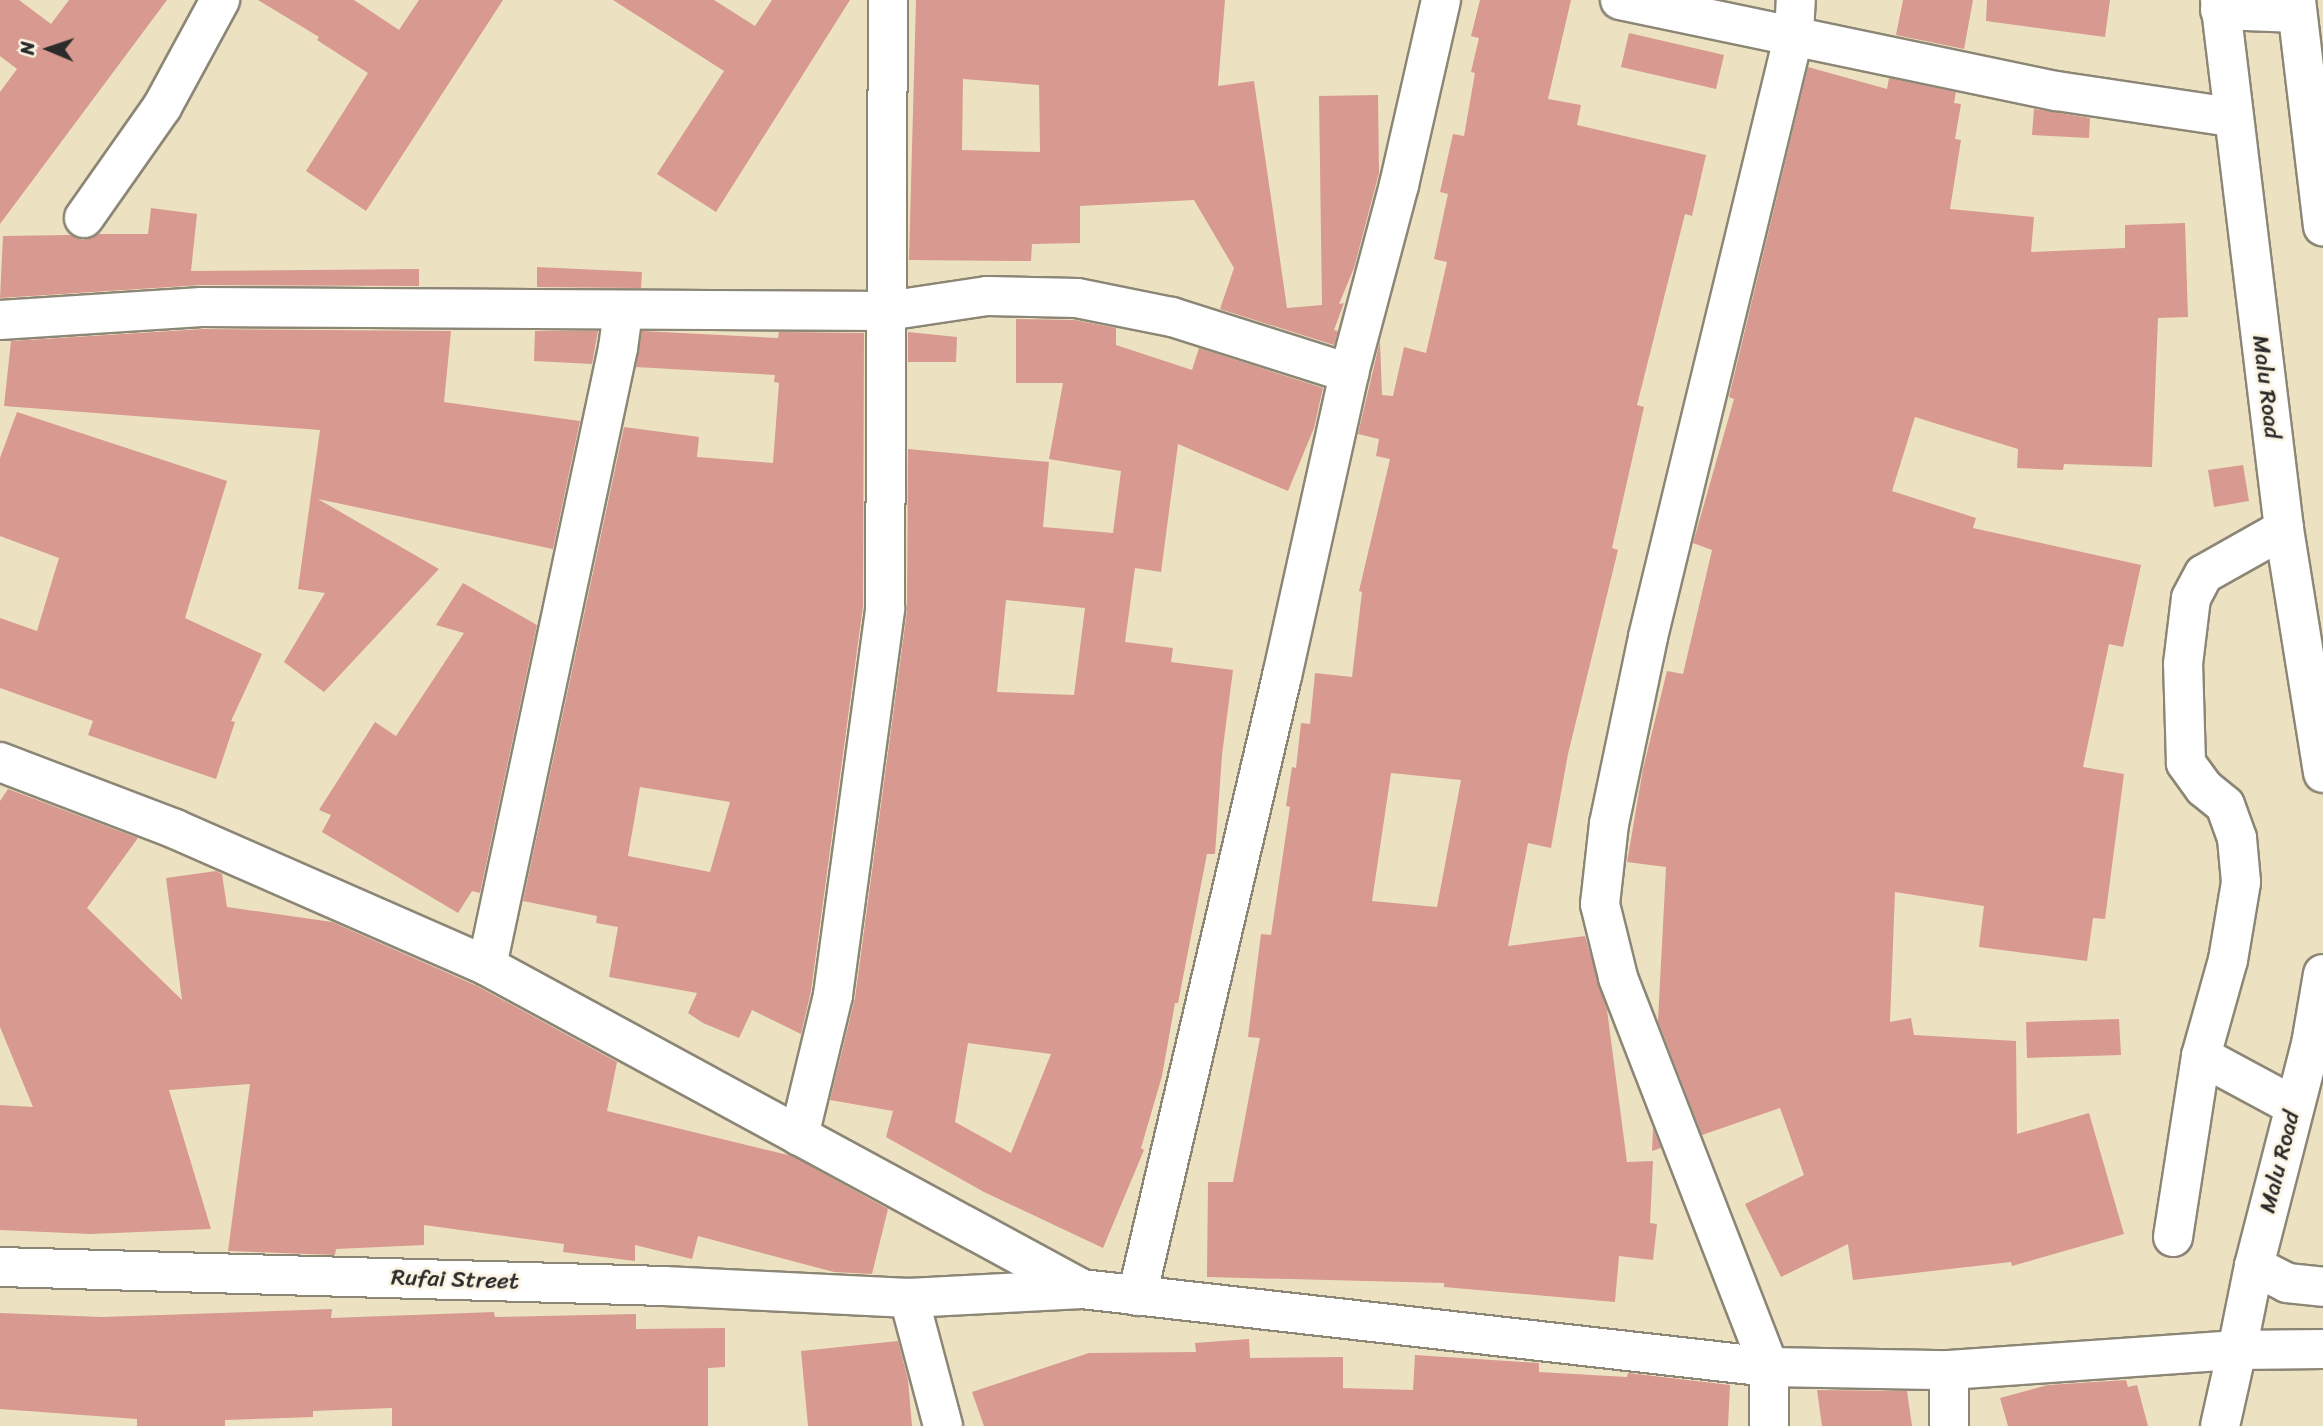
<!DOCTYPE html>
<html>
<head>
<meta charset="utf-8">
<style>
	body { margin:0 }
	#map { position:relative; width:2323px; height:1426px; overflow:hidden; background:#ece2c1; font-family:Sriracha,sans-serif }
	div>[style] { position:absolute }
	.building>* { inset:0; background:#d79990 }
	.roads { filter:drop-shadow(2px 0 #8c8676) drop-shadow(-2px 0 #8c8676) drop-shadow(0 2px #8c8676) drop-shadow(0 -2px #8c8676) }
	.minor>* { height:38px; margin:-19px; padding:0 19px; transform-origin:19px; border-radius:19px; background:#fff }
	.major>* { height:38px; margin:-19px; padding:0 19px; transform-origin:19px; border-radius:19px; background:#fff }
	span { translate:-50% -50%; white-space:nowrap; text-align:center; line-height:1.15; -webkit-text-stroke:6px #fcf5e5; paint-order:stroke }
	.street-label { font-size:23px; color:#2b2b2b }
	.north { position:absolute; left:14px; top:14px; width:70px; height:70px; -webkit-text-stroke:5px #fcf5e5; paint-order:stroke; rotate:272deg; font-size:19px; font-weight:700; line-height:28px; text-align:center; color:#2b2b2b }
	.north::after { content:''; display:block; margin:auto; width:24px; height:32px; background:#2b2b2b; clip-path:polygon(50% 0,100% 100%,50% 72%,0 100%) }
</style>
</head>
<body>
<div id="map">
	<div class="building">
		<i style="clip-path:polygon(0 0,19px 0,51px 24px,69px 0,167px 0,0 224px,0 92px,17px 69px,0 56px)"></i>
		<i style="clip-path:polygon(258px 0,354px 0,399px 30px,419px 0,503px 0,366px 211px,306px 171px,368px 73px,317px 40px,319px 37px)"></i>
		<i style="clip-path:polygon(613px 0,714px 0,755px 26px,772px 0,850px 0,716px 212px,657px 174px,724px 71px)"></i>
		<i style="clip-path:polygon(evenodd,916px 0,1225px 0,1218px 86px,1254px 81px,1287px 308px,1322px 305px,1319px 96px,1378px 95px,1379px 173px,1354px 268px,1339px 304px,1344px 303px,1334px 330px,1338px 331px,1334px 345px,1220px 309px,1234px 268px,1194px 200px,1080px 206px,1080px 243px,1032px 244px,1031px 261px,909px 260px,916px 0,963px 79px,1039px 85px,1040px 152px,962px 150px,963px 79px)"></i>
		<i style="clip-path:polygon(evenodd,1480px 0,1571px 0,1548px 99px,1581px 105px,1577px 125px,1706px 155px,1692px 216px,1685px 214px,1637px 405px,1644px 407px,1612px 548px,1618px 550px,1568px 754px,1551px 848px,1528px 843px,1508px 946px,1585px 936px,1607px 1010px,1627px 1162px,1653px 1161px,1650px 1223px,1657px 1224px,1653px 1260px,1619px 1256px,1615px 1302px,1444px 1287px,1444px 1283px,1207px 1277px,1208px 1182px,1233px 1182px,1260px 1038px,1248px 1037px,1261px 934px,1271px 935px,1290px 807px,1286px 806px,1292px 767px,1296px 768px,1301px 723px,1310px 724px,1315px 673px,1352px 677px,1362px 592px,1359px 591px,1390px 459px,1376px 456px,1379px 439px,1358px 434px,1380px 341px,1382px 395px,1393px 396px,1404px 347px,1426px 353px,1447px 262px,1434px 259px,1448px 194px,1440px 192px,1453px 134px,1464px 136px,1475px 73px,1471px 72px,1479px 38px,1471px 36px,1480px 0,1391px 773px,1461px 780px,1437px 907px,1372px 901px,1391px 773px)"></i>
		<i style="clip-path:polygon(1903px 0,1973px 0,1964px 49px,1896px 35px)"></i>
		<i style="clip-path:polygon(1987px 0,2110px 0,2105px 37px,1986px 21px)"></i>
		<i style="clip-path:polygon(1629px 33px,1724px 55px,1716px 89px,1621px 67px)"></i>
		<i style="clip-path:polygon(1808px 67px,1887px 89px,1889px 78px,1956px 92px,1954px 103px,1961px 104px,1955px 139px,1961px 140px,1950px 209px,2034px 217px,2031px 252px,2125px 248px,2125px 225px,2185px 223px,2188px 317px,2158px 318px,2152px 467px,2064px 464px,2063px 470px,2017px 468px,2018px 449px,1915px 417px,1892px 491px,1976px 518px,1973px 528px,2141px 565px,2123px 647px,2109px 644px,2083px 767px,2124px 774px,2105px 919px,2093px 918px,2087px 961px,1979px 947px,1984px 906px,1895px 892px,1890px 1022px,1911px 1018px,1914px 1035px,2016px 1041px,2017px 1134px,2089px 1113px,2124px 1234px,2012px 1266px,2011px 1262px,1853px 1280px,1848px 1244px,1781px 1277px,1745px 1204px,1804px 1175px,1780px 1108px,1702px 1135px,1658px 1021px,1666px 867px,1627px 862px,1643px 769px,1667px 671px,1683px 674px,1712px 550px,1693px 543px,1734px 399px,1729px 397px)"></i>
		<i style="clip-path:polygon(2034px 109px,2090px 118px,2089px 138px,2032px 135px)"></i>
		<i style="clip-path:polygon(151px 208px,197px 214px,191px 271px,419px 269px,419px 286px,201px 285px,0 298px,3px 236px,70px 235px,83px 240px,97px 234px,148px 234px)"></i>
		<i style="clip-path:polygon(537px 267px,642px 272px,641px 288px,537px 287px)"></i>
		<i style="clip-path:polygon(evenodd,1016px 319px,1075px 320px,1116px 328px,1116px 345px,1192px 370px,1199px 348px,1323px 388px,1314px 428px,1288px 491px,1178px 444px,1161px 572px,1135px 568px,1125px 642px,1173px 648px,1171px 662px,1233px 670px,1222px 755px,1215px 854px,1207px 854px,1178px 1003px,1175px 1003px,1162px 1076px,1141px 1148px,1144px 1150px,1103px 1248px,984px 1192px,886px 1137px,893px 1111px,830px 1100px,855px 998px,907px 611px,908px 449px,1049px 462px,1043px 527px,1113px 533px,1121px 471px,1049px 459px,1063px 383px,1016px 383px,1016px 319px,1006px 600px,1085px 608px,1074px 695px,997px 692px,1006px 600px,1016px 319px,968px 1043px,1051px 1054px,1011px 1153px,955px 1122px,968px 1043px)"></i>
		<i style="clip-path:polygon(203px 329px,451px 331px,444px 402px,580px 421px,553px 549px,318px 499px,439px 569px,324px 692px,284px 662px,325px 593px,298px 589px,320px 430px,4px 406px,11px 341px)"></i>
		<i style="clip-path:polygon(535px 331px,598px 331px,592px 364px,534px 361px)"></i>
		<i style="clip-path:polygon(evenodd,642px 331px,778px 338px,779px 332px,864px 333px,863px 606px,811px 991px,801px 1034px,752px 1010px,739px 1038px,703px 1023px,688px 1013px,697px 993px,609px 977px,618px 927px,596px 923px,597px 916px,523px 901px,624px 427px,699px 437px,697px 457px,773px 463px,779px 383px,774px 382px,775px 375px,636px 367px,642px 331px,640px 787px,730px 802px,710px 872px,628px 856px,640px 787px)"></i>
		<i style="clip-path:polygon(908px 332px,957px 337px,956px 362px,908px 362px)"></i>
		<i style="clip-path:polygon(17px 412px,227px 481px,185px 618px,262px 654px,231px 721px,235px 722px,216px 779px,88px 735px,93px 721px,0 688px,0 618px,37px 631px,59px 558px,0 536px,0 458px)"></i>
		<i style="clip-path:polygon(2243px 465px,2249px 501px,2214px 507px,2208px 470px)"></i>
		<i style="clip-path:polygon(463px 583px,537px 625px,480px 893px,472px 891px,458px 913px,322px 832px,331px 815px,319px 810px,375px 722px,396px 736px,464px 633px,436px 625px)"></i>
		<i style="clip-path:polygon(8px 789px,138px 838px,87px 908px,182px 1000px,166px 878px,216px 871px,222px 874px,227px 907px,332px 922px,477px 986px,617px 1062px,607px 1111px,792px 1156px,888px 1209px,872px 1274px,834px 1272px,698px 1236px,692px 1259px,635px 1245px,635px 1261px,563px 1252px,564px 1244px,424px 1225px,424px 1245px,336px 1249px,335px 1255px,228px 1251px,250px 1084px,169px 1090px,211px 1229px,90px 1234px,0 1230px,0 1105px,33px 1107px,0 1027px,0 801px)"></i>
		<i style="clip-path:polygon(2119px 1019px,2121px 1055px,2027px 1058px,2026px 1022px)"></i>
		<i style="clip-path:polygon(1653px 1128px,1661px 1148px,1652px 1151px)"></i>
		<i style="clip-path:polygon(332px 1309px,331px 1318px,494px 1312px,495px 1317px,636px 1314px,636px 1329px,725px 1328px,725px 1367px,708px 1368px,708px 1426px,392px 1426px,392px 1408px,313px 1411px,313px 1417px,225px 1420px,225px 1426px,137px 1426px,137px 1419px,0 1409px,0 1313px,102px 1317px)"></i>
		<i style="clip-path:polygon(1249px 1339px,1250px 1358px,1343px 1357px,1343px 1388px,1413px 1390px,1415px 1355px,1539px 1363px,1539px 1372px,1627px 1377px,1628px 1373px,1730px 1385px,1728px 1426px,984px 1426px,972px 1392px,1089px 1353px,1196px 1352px,1195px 1343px)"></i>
		<i style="clip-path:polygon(898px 1341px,908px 1380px,912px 1426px,808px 1426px,801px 1351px)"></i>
		<i style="clip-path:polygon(2126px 1380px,2128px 1387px,2137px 1385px,2148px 1426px,2008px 1426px,2000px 1398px,2048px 1385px)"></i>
		<i style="clip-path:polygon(1817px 1390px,1907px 1391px,1912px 1426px,1822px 1426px)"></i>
	</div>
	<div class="roads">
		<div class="minor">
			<i style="left:1620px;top:0;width:446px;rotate:11.8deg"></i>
			<i style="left:2057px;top:91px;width:177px;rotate:8.5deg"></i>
			<i style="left:84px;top:218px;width:136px;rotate:-54.9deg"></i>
			<i style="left:162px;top:107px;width:122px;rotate:-61.5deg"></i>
			<i style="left:0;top:320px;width:202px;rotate:-3.7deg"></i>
			<i style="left:202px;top:307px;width:685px;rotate:0.33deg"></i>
			<i style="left:887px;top:311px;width:101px;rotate:-8.5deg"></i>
			<i style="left:987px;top:296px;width:90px;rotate:1.3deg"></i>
			<i style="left:1077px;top:298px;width:97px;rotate:11.3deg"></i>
			<i style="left:1172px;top:317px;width:186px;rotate:17.6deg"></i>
			<i style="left:0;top:762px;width:187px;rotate:20.9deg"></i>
			<i style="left:175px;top:829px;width:341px;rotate:23.7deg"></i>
			<i style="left:487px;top:966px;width:677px;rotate:28.5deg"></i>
			<i style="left:487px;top:966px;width:632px;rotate:-78.03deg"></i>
			<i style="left:618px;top:348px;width:37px;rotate:-82deg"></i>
			<i style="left:2201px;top:1056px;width:106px;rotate:28.3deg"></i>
			<i style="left:799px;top:1136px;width:145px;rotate:-76.4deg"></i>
			<i style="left:833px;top:995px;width:390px;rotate:-82.3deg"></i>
			<i style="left:885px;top:608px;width:608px;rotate:-89.72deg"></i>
			<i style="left:2173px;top:1237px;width:183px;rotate:-81.2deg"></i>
			<i style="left:2201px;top:1056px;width:100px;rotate:-74.3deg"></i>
			<i style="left:2228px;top:960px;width:79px;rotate:-80.5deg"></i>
			<i style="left:2241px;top:882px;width:44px;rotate:-95.2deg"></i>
			<i style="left:2237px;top:838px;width:35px;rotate:-110deg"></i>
			<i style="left:2225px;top:805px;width:27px;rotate:-141deg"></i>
			<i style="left:2204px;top:788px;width:31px;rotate:-126deg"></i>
			<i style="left:2186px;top:763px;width:99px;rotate:-91.7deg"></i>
			<i style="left:2183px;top:664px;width:66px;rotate:-83.1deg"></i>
			<i style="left:2191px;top:598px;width:27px;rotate:-62deg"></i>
			<i style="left:2204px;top:574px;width:92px;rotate:-29.4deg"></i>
			<i style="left:0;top:1267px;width:664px;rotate:1.64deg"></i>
			<i style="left:664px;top:1286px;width:245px;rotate:2.8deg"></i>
			<i style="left:909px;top:1298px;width:173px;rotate:-3deg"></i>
			<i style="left:1082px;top:1289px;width:691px;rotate:6.48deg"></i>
			<i style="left:1769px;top:1367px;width:180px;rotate:1deg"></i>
			<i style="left:1949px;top:1370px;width:289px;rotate:-4deg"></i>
			<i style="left:2237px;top:1350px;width:78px;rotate:102.6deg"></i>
			<i style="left:1137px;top:1296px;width:637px;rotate:-76.84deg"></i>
			<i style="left:1282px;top:676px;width:310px;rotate:-77.5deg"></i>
			<i style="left:1349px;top:373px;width:195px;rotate:-75.1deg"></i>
			<i style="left:1399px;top:185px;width:190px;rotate:-77.2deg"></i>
			<i style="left:909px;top:1298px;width:132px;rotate:75.1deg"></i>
			<i style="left:1949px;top:1370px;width:56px;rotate:90deg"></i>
			<i style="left:1769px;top:1426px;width:59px;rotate:-90deg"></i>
			<i style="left:1769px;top:1367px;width:418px;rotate:-111.2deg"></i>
			<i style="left:1618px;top:977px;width:75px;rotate:-103.9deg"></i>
			<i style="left:1600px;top:904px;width:81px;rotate:-83.6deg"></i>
			<i style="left:1609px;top:824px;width:191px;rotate:-78.2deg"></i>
			<i style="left:1648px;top:637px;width:620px;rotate:-76.39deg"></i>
			<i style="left:1794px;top:34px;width:34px;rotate:-87deg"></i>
		</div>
		<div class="major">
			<i style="left:2220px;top:0;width:533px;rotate:83.1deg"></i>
			<i style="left:2284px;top:529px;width:247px;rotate:80.9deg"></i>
			<i style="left:2296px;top:0;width:228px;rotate:83.2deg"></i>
			<i style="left:2220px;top:10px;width:77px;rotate:2.2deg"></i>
			<i style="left:2323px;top:974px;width:71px;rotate:99.7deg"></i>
			<i style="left:2311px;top:1044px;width:229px;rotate:104.4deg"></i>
			<i style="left:2254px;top:1266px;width:86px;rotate:101.4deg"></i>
			<i style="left:2237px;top:1350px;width:86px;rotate:-0.7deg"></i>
			<i style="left:2254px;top:1266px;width:37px;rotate:27deg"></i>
			<i style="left:2287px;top:1283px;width:36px;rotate:6deg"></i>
		</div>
	</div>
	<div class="street-label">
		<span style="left:2266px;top:387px;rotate:83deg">Malu Road</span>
		<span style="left:2280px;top:1162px;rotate:-76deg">Malu Road</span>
		<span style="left:455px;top:1280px;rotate:2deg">Rufai Street</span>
	</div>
	<div class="north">N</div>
</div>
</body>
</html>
